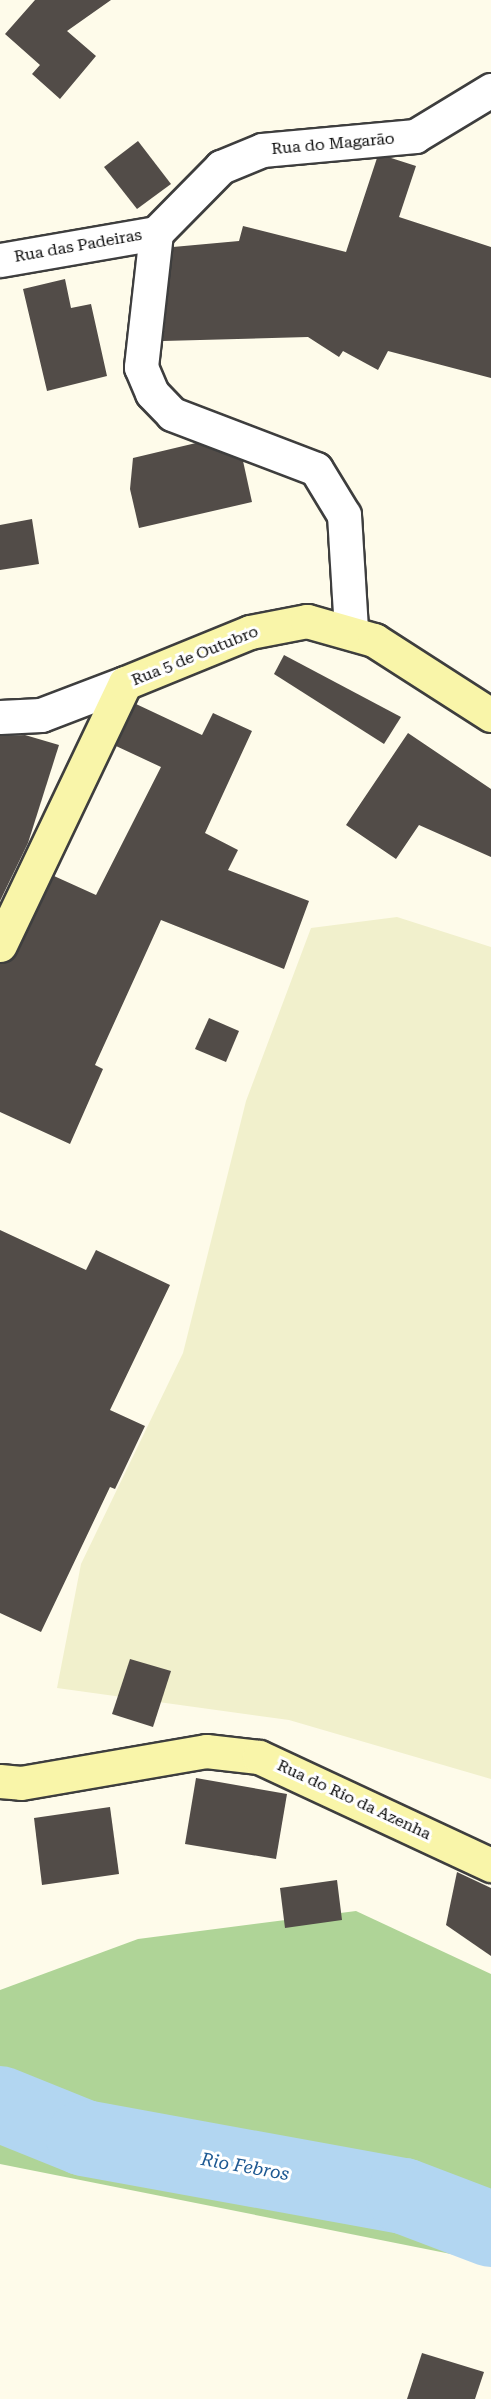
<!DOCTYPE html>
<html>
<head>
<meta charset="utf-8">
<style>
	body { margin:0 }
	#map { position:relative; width:491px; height:2399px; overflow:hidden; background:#fefbea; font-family:"Roboto Serif",serif }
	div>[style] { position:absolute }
	.farmland>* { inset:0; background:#f1f0cc }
	.forest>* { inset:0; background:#afd497 }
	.river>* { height:76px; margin:-38px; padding:0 38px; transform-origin:38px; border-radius:38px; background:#b2d6f1 }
	.building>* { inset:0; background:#524c48 }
	.roads { filter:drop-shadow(2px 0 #3e3e3e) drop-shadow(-2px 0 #3e3e3e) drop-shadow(0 2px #3e3e3e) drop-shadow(0 -2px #3e3e3e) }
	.street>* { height:33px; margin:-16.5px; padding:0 16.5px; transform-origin:16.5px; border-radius:16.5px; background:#fff }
	.secondary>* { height:33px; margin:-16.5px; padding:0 16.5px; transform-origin:16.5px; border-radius:16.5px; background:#f9f5a9 }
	span { translate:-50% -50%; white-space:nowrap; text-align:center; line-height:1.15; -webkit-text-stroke:6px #fff; paint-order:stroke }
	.street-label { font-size:16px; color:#0b0b0b }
	.water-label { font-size:18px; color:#1e5992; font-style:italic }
</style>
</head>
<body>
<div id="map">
	<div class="farmland">
		<i style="clip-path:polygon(397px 917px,491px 947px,491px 1779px,289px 1720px,57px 1688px,81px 1564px,183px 1353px,246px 1101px,311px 928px)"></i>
	</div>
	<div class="forest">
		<i style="clip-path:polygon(356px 1911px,491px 1974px,491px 2262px,0 2164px,0 1990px,138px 1939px)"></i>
	</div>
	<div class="river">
		<i style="left:0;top:2104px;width:91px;rotate:22deg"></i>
		<i style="left:84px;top:2138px;width:325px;rotate:10.3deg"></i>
		<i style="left:404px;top:2196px;width:93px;rotate:20.8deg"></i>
	</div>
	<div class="building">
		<i style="clip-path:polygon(35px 0,111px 0,67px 31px,96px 56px,60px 99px,32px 74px,40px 65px,5px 34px)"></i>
		<i style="clip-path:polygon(138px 141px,171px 184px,137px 209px,104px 167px)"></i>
		<i style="clip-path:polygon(388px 157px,416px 166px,399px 217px,491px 247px,491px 378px,388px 351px,378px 370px,343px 351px,339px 357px,308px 337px,163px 341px,173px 247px,239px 241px,243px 226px,346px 252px,377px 158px)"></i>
		<i style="clip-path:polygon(65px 279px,71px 308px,91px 304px,107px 376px,47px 391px,23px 289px)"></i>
		<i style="clip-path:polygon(196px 443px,243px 461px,252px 502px,139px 528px,130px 489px,133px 458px)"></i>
		<i style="clip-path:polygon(32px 519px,39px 564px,0 570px,0 525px)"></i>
		<i style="clip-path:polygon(284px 655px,401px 717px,384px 744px,274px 674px)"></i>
		<i style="clip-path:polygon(136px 704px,202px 735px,213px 713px,252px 731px,205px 833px,238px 850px,228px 870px,309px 901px,284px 969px,161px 920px,95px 1065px,103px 1069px,70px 1144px,0 1112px,0 963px,17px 953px,54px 876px,96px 895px,161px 767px,116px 746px)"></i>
		<i style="clip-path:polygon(408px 733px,491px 789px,491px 857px,419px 825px,396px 859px,346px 825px)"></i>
		<i style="clip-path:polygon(25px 735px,59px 745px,28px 843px,0 901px,0 736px)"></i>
		<i style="clip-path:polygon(209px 1018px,239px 1031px,226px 1062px,195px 1049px)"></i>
		<i style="clip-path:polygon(0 1230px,86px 1270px,96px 1250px,170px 1285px,110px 1410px,145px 1426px,115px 1489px,110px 1487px,41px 1632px,0 1613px)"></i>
		<i style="clip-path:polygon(130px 1659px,171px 1671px,153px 1727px,112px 1714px)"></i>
		<i style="clip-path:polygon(196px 1778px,287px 1794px,276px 1859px,185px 1844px)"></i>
		<i style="clip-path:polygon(110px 1807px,119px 1874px,42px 1885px,34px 1818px)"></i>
		<i style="clip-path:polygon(457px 1872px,491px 1888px,491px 1956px,446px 1925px)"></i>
		<i style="clip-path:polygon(337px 1880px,342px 1920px,285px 1928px,280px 1888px)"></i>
		<i style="clip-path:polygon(422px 2353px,484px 2372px,475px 2399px,407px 2399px)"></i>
	</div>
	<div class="roads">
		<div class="street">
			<i style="left:156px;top:233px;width:135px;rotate:96.4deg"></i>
			<i style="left:141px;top:367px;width:28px;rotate:67deg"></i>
			<i style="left:152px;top:393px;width:29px;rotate:46deg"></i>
			<i style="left:172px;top:414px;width:154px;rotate:20.9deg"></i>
			<i style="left:316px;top:469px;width:54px;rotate:58.7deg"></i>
			<i style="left:344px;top:515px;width:114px;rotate:86.5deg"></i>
			<i style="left:156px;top:233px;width:93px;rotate:-45.4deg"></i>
			<i style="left:221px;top:167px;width:44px;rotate:-22.5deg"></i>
			<i style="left:262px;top:150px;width:154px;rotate:-5.2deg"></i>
			<i style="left:415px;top:136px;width:89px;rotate:-31.2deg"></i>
			<i style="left:0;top:260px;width:158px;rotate:-9.8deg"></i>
			<i style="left:0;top:717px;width:41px;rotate:-2.8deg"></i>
			<i style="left:41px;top:715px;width:90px;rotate:-20.9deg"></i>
		</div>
		<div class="secondary">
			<i style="left:0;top:945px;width:290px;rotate:-64.5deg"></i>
			<i style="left:125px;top:683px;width:135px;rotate:-22.2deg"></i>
			<i style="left:250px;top:632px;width:58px;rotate:-10.9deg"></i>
			<i style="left:307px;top:621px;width:70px;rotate:15.8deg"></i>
			<i style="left:374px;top:640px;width:139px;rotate:32.7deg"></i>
			<i style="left:0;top:1781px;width:21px;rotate:5deg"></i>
			<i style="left:21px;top:1783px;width:188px;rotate:-9.8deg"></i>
			<i style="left:206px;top:1751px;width:53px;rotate:6.5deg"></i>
			<i style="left:259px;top:1757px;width:256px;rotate:25deg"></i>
		</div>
	</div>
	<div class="street-label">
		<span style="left:333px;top:144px;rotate:-5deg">Rua do Magarão</span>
		<span style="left:78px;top:246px;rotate:-10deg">Rua das Padeiras</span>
		<span style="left:195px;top:656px;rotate:-22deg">Rua 5 de Outubro</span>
		<span style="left:354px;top:1800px;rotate:25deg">Rua do Rio da Azenha</span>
	</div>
	<div class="water-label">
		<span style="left:245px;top:2167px;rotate:10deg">Rio Febros</span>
	</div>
</div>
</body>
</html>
